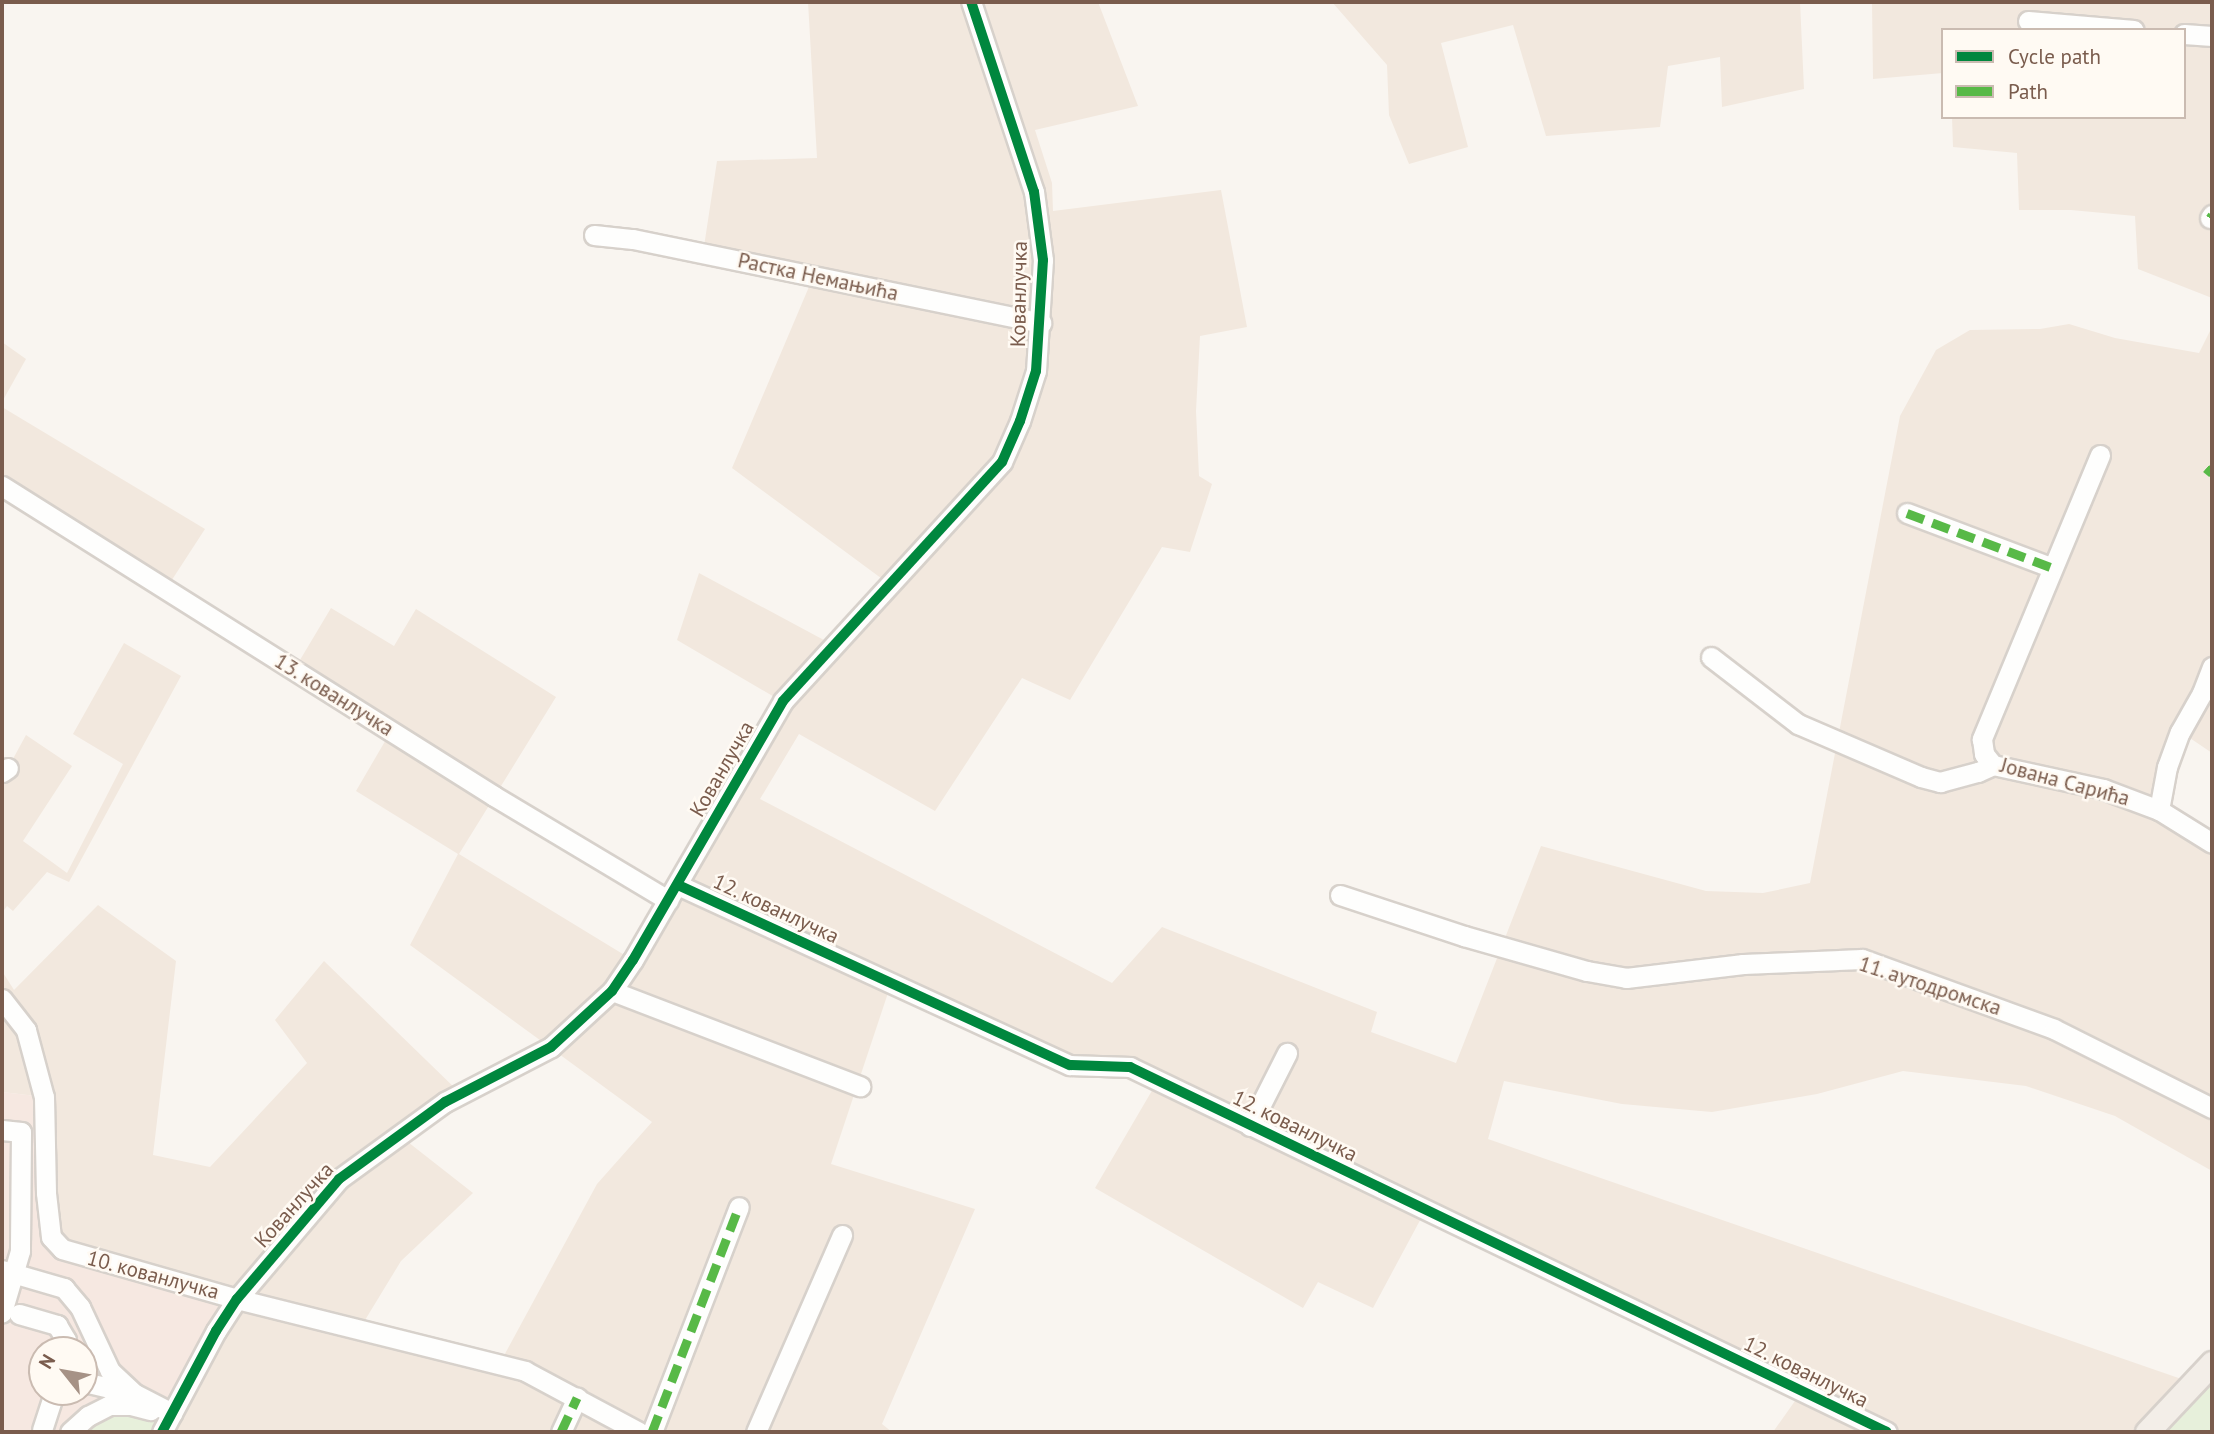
<!DOCTYPE html>
<html>
<head>
<meta charset="utf-8">
<style>
	body { margin:0 }
	#map { position:relative; width:2214px; height:1434px; overflow:hidden; background:#f9f5f0; font-family:"PT Sans",sans-serif }
	div>[style] { position:absolute }
	.residential>* { inset:0; background:#f2e8de }
	.commercial>* { inset:0; background:#f6e8e1 }
	.green>* { inset:0; background:#e7f0db }
	.roads { filter:drop-shadow(2px 0 #d7d1cb) drop-shadow(-2px 0 #d7d1cb) drop-shadow(0 2px #d7d1cb) drop-shadow(0 -2px #d7d1cb) }
	.minor>* { height:19px; margin:-9.5px; padding:0 9.5px; transform-origin:9.5px; border-radius:9.5px; background:#fefefd }
	.major>* { height:23px; margin:-11.5px; padding:0 11.5px; transform-origin:11.5px; border-radius:11.5px; background:#f3eee8 }
	.quiet>* { height:9px; margin-top:-4.5px; transform-origin:0; background:repeating-linear-gradient(90deg,#58b947 0 18px,transparent 0 27px) }
	.cycleway>* { height:10px; margin:-5px; padding:0 5px; transform-origin:5px; border-radius:5px; background:#00873e }
	span { translate:-50% -50%; white-space:nowrap; text-align:center; line-height:1.15; -webkit-text-stroke:5px #fffaf3; paint-order:stroke }
	.street-label { font-size:21px; color:#7a5c4d }
	.frame { position:absolute; inset:0; border:4px solid #7a5c4d; pointer-events:none }
	.legend { position:absolute; left:1941px; top:28px; width:245px; height:91px; box-sizing:border-box; background:#fffaf3; border:2px solid #cabbb1; margin:0; padding:9px 12px; list-style:none; font-size:21px; color:#7a5c4d }
	.legend li { display:flex; align-items:center; gap:14px; height:35px }
	.legend b { width:35px; border:2px solid #cabbb1 }
	.north { position:absolute; left:28px; top:1336px; width:70px; height:70px; box-sizing:border-box; background:#fffaf3; border:2px solid #cabbb1; border-radius:50%; rotate:301deg; font-size:19px; font-weight:700; line-height:28px; text-align:center; color:#7a5c4d }
	.north::after { content:''; display:block; margin:auto; width:24px; height:32px; background:#a69286; clip-path:polygon(50% 0,100% 100%,50% 72%,0 100%) }
</style>
</head>
<body>
<div id="map">
	<div class="residential">
		<i style="clip-path:polygon(808px 2px,1098px 2px,1138px 106px,1035px 130px,1052px 183px,1053px 211px,1221px 190px,1247px 327px,1200px 336px,1196px 411px,1199px 476px,1212px 484px,1190px 552px,1162px 547px,1070px 700px,1022px 678px,935px 811px,799px 734px,760px 799px,1112px 983px,1162px 927px,1377px 1012px,1371px 1032px,1456px 1063px,1541px 846px,1706px 891px,1763px 893px,1810px 883px,1900px 416px,1936px 350px,1970px 330px,2040px 329px,2069px 324px,2115px 338px,2199px 353px,2212px 327px,2212px 753px,2181px 732px,2159px 810px,2212px 845px,2212px 1171px,2115px 1116px,2026px 1086px,1903px 1071px,1817px 1094px,1712px 1112px,1622px 1104px,1504px 1081px,1488px 1139px,2193px 1383px,2147px 1432px,1773px 1432px,1802px 1391px,1425px 1211px,1373px 1308px,1318px 1282px,1303px 1308px,1095px 1188px,1157px 1082px,1070px 1065px,891px 984px,831px 1164px,975px 1209px,882px 1424px,892px 1432px,162px 1432px,62px 1249px,44px 1097px,2px 1092px,2px 971px,14px 990px,98px 905px,176px 961px,153px 1155px,210px 1167px,307px 1063px,275px 1020px,324px 961px,460px 1093px,399px 1135px,473px 1193px,401px 1261px,359px 1330px,500px 1363px,597px 1184px,652px 1122px,410px 945px,458px 854px,356px 791px,391px 731px,294px 670px,331px 608px,394px 646px,416px 609px,556px 697px,459px 854px,631px 959px,783px 702px,677px 640px,699px 573px,835px 646px,889px 584px,732px 468px,814px 275px,703px 253px,717px 161px,817px 158px)"></i>
		<i style="clip-path:polygon(1332px 2px,1800px 2px,1804px 89px,1722px 107px,1720px 57px,1668px 66px,1660px 127px,1546px 136px,1513px 25px,1441px 43px,1468px 147px,1409px 164px,1389px 115px,1387px 65px)"></i>
		<i style="clip-path:polygon(1872px 2px,2212px 2px,2212px 298px,2138px 269px,2135px 216px,2071px 210px,2019px 210px,2017px 153px,1953px 147px,1952px 117px,2184px 117px,2184px 30px,1943px 30px,1943px 73px,1873px 79px)"></i>
		<i style="clip-path:polygon(2px 342px,26px 359px,2px 402px)"></i>
		<i style="clip-path:polygon(2px 407px,205px 529px,166px 589px,2px 486px)"></i>
		<i style="clip-path:polygon(124px 643px,181px 676px,69px 882px,47px 872px,13px 911px,7px 906px,2px 913px,2px 772px,8px 768px,26px 735px,72px 766px,23px 841px,67px 873px,123px 764px,73px 734px)"></i>
	</div>
	<div class="commercial">
		<i style="clip-path:polygon(evenodd,2px 1092px,44px 1097px,51px 1237px,237px 1299px,162px 1432px,2px 1432px,2px 1092px,42px 1350px,84px 1350px,84px 1392px,42px 1392px,42px 1350px)"></i>
	</div>
	<div class="green">
		<i style="clip-path:polygon(2212px 1363px,2212px 1432px,2147px 1432px)"></i>
		<i style="clip-path:polygon(110px 1405px,169px 1419px,162px 1432px,70px 1432px)"></i>
	</div>
	<div class="roads">
		<div class="minor">
			<i style="left:2028px;top:21px;width:106px;rotate:4.9deg"></i>
			<i style="left:2184px;top:34px;width:28px;rotate:4deg"></i>
			<i style="left:2210px;top:218px;width:4px;rotate:-56deg"></i>
			<i style="left:594px;top:235px;width:39px;rotate:6deg"></i>
			<i style="left:633px;top:239px;width:417px;rotate:11.6deg"></i>
			<i style="left:2100px;top:455px;width:308px;rotate:112.6deg"></i>
			<i style="left:1982px;top:739px;width:15px;rotate:82deg"></i>
			<i style="left:1984px;top:754px;width:14px;rotate:51deg"></i>
			<i style="left:1993px;top:765px;width:113px;rotate:12.3deg"></i>
			<i style="left:2103px;top:789px;width:60px;rotate:20.6deg"></i>
			<i style="left:2159px;top:810px;width:62px;rotate:31.9deg"></i>
			<i style="left:2px;top:486px;width:582px;rotate:32.21deg"></i>
			<i style="left:494px;top:796px;width:203px;rotate:30.9deg"></i>
			<i style="left:1907px;top:513px;width:154px;rotate:20.6deg"></i>
			<i style="left:1711px;top:657px;width:110px;rotate:37.6deg"></i>
			<i style="left:1798px;top:724px;width:134px;rotate:23.3deg"></i>
			<i style="left:1921px;top:777px;width:20px;rotate:15deg"></i>
			<i style="left:1940px;top:782px;width:39px;rotate:-15deg"></i>
			<i style="left:1978px;top:772px;width:17px;rotate:-25deg"></i>
			<i style="left:2px;top:772px;width:7px;rotate:-34deg"></i>
			<i style="left:2159px;top:810px;width:44px;rotate:-79.5deg"></i>
			<i style="left:2167px;top:767px;width:37px;rotate:-70deg"></i>
			<i style="left:2180px;top:732px;width:45px;rotate:-60.6deg"></i>
			<i style="left:2202px;top:693px;width:28px;rotate:-69deg"></i>
			<i style="left:678px;top:885px;width:431px;rotate:24.7deg"></i>
			<i style="left:1070px;top:1065px;width:60px;rotate:1.9deg"></i>
			<i style="left:1130px;top:1067px;width:840px;rotate:25.74deg"></i>
			<i style="left:1340px;top:895px;width:131px;rotate:18.3deg"></i>
			<i style="left:1464px;top:936px;width:128px;rotate:15.9deg"></i>
			<i style="left:1587px;top:971px;width:40px;rotate:10deg"></i>
			<i style="left:1626px;top:978px;width:118px;rotate:-6.8deg"></i>
			<i style="left:1743px;top:964px;width:119px;rotate:-2.4deg"></i>
			<i style="left:1862px;top:959px;width:204px;rotate:20deg"></i>
			<i style="left:2054px;top:1029px;width:177px;rotate:26.6deg"></i>
			<i style="left:612px;top:991px;width:266px;rotate:21deg"></i>
			<i style="left:2px;top:999px;width:39px;rotate:52deg"></i>
			<i style="left:26px;top:1030px;width:69px;rotate:75deg"></i>
			<i style="left:44px;top:1097px;width:96px;rotate:88.8deg"></i>
			<i style="left:46px;top:1193px;width:44px;rotate:83.5deg"></i>
			<i style="left:51px;top:1237px;width:16px;rotate:47deg"></i>
			<i style="left:62px;top:1249px;width:182px;rotate:15.9deg"></i>
			<i style="left:237px;top:1299px;width:297px;rotate:14deg"></i>
			<i style="left:525px;top:1371px;width:129px;rotate:28.2deg"></i>
			<i style="left:1250px;top:1126px;width:82px;rotate:-63.1deg"></i>
			<i style="left:2px;top:1130px;width:19px;rotate:6deg"></i>
			<i style="left:21px;top:1132px;width:119px;rotate:90.5deg"></i>
			<i style="left:20px;top:1251px;width:64px;rotate:106.4deg"></i>
			<i style="left:2px;top:1270px;width:65px;rotate:16.2deg"></i>
			<i style="left:64px;top:1288px;width:25px;rotate:50deg"></i>
			<i style="left:80px;top:1307px;width:71px;rotate:64.9deg"></i>
			<i style="left:110px;top:1371px;width:34px;rotate:43deg"></i>
			<i style="left:135px;top:1394px;width:42px;rotate:27.2deg"></i>
			<i style="left:19px;top:1314px;width:40px;rotate:16deg"></i>
			<i style="left:57px;top:1325px;width:17px;rotate:59deg"></i>
			<i style="left:66px;top:1340px;width:10px;rotate:90deg"></i>
			<i style="left:84px;top:1382px;width:48px;rotate:13.2deg"></i>
			<i style="left:42px;top:1430px;width:40px;rotate:-72deg"></i>
			<i style="left:70px;top:1432px;width:24px;rotate:-42deg"></i>
			<i style="left:88px;top:1416px;width:25px;rotate:-27deg"></i>
			<i style="left:110px;top:1405px;width:21px"></i>
			<i style="left:131px;top:1405px;width:20px;rotate:15deg"></i>
			<i style="left:162px;top:1432px;width:115px;rotate:-61.9deg"></i>
			<i style="left:216px;top:1331px;width:38px;rotate:-57deg"></i>
			<i style="left:237px;top:1299px;width:157px;rotate:-49.6deg"></i>
			<i style="left:339px;top:1179px;width:131px;rotate:-36deg"></i>
			<i style="left:445px;top:1102px;width:119px;rotate:-27.4deg"></i>
			<i style="left:551px;top:1047px;width:83px;rotate:-42.6deg"></i>
			<i style="left:612px;top:991px;width:37px;rotate:-56deg"></i>
			<i style="left:633px;top:960px;width:299px;rotate:-59.9deg"></i>
			<i style="left:783px;top:701px;width:324px;rotate:-47.5deg"></i>
			<i style="left:1002px;top:462px;width:45px;rotate:-66.3deg"></i>
			<i style="left:1020px;top:421px;width:52px;rotate:-72.3deg"></i>
			<i style="left:1036px;top:371px;width:111px;rotate:-86.4deg"></i>
			<i style="left:1043px;top:260px;width:69px;rotate:-97.5deg"></i>
			<i style="left:1034px;top:192px;width:200px;rotate:-108.3deg"></i>
			<i style="left:561px;top:1432px;width:38px;rotate:-65deg"></i>
			<i style="left:652px;top:1432px;width:241px;rotate:-68.9deg"></i>
			<i style="left:756px;top:1432px;width:215px;rotate:-66.4deg"></i>
		</div>
		<div class="major">
			<i style="left:2147px;top:1432px;width:95px;rotate:-46.7deg"></i>
		</div>
	</div>
	<div class="quiet">
		<i style="left:2210px;top:218px;width:4px;rotate:-56deg"></i>
		<i style="left:2206px;top:468px;width:8px;rotate:40deg"></i>
		<i style="left:1907px;top:513px;width:154px;rotate:20.6deg"></i>
		<i style="left:561px;top:1432px;width:38px;rotate:-65deg"></i>
		<i style="left:652px;top:1432px;width:241px;rotate:-68.9deg"></i>
	</div>
	<div class="cycleway">
		<i style="left:678px;top:885px;width:431px;rotate:24.7deg"></i>
		<i style="left:1070px;top:1065px;width:60px;rotate:1.9deg"></i>
		<i style="left:1130px;top:1067px;width:840px;rotate:25.74deg"></i>
		<i style="left:162px;top:1432px;width:115px;rotate:-61.9deg"></i>
		<i style="left:216px;top:1331px;width:38px;rotate:-57deg"></i>
		<i style="left:237px;top:1299px;width:157px;rotate:-49.6deg"></i>
		<i style="left:339px;top:1179px;width:131px;rotate:-36deg"></i>
		<i style="left:445px;top:1102px;width:119px;rotate:-27.4deg"></i>
		<i style="left:551px;top:1047px;width:83px;rotate:-42.6deg"></i>
		<i style="left:612px;top:991px;width:37px;rotate:-56deg"></i>
		<i style="left:633px;top:960px;width:299px;rotate:-59.9deg"></i>
		<i style="left:783px;top:701px;width:324px;rotate:-47.5deg"></i>
		<i style="left:1002px;top:462px;width:45px;rotate:-66.3deg"></i>
		<i style="left:1020px;top:421px;width:52px;rotate:-72.3deg"></i>
		<i style="left:1036px;top:371px;width:111px;rotate:-86.4deg"></i>
		<i style="left:1043px;top:260px;width:69px;rotate:-97.5deg"></i>
		<i style="left:1034px;top:192px;width:200px;rotate:-108.3deg"></i>
	</div>
	<div class="street-label">
		<span style="left:818px;top:277px;rotate:12deg">Растка Немањића</span>
		<span style="left:1019px;top:294px;rotate:-89deg">Кованлучка</span>
		<span style="left:334px;top:695px;rotate:32deg">13. кованлучка</span>
		<span style="left:722px;top:769px;rotate:-60deg">Кованлучка</span>
		<span style="left:2065px;top:782px;rotate:15deg">Јована Сарића</span>
		<span style="left:776px;top:909px;rotate:25deg">12. кованлучка</span>
		<span style="left:1930px;top:986px;rotate:18deg">11. аутодромска</span>
		<span style="left:1295px;top:1126px;rotate:26deg">12. кованлучка</span>
		<span style="left:294px;top:1205px;rotate:-48deg">Кованлучка</span>
		<span style="left:153px;top:1275px;rotate:15deg">10. кованлучка</span>
		<span style="left:1806px;top:1372px;rotate:26deg">12. кованлучка</span>
	</div>
	<div class="frame"></div>
	<ul class="legend">
	<li><b style="height:9px;background:#00873e"></b>Cycle path</li>
	<li><b style="height:9px;background:#58b947"></b>Path</li>
	</ul>
	<div class="north">N</div>
</div>
</body>
</html>
